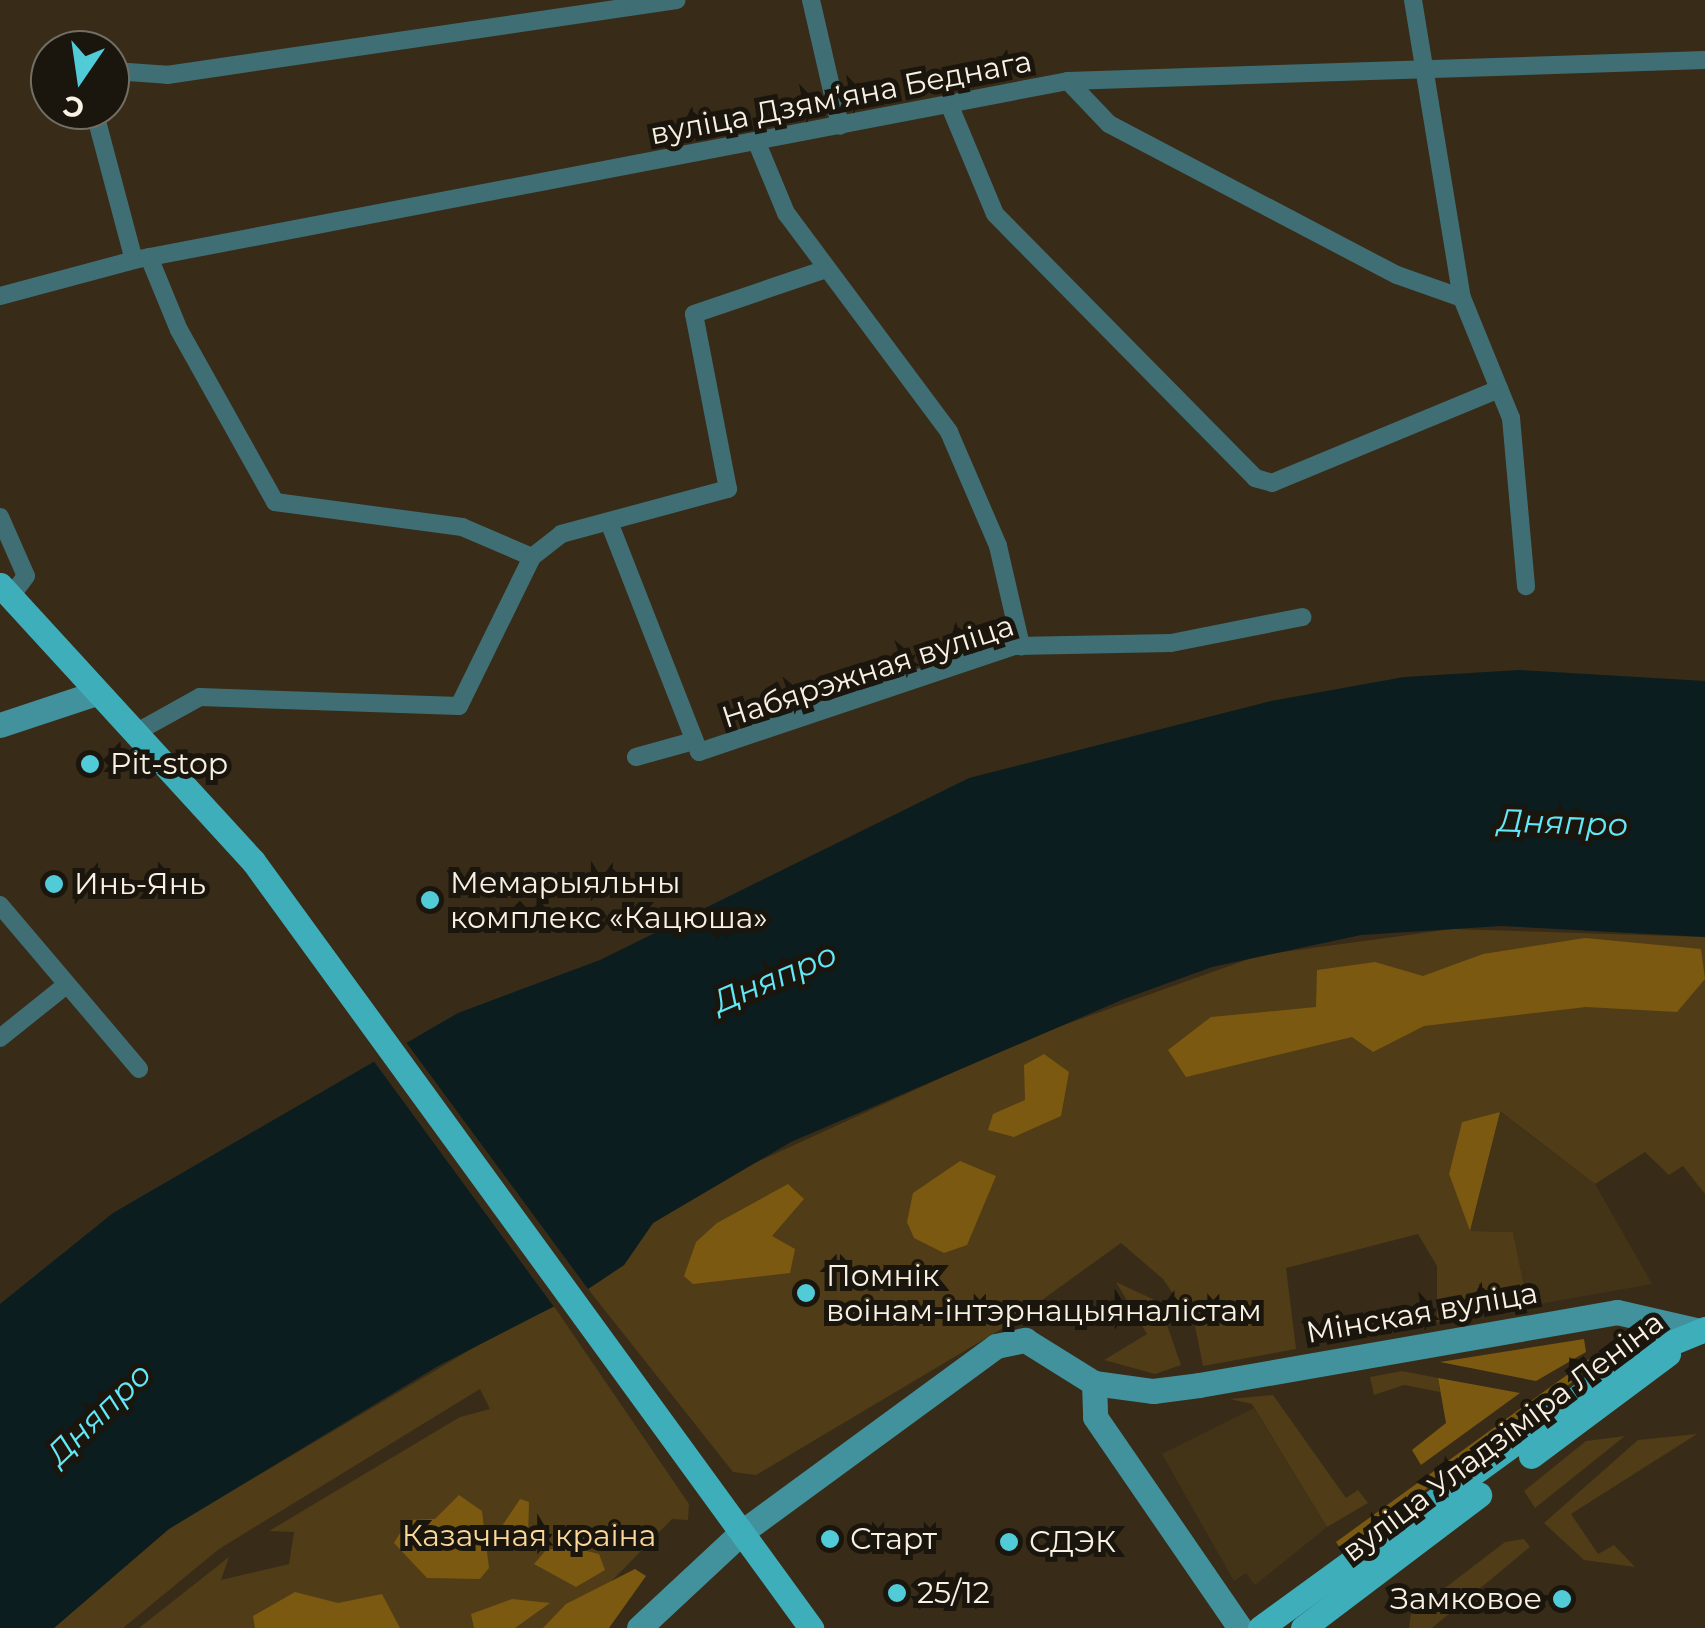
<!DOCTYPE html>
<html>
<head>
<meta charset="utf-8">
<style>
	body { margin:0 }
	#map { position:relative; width:1705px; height:1628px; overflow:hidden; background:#382c18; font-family:Montserrat,sans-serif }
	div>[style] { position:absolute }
	.built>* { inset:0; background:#433418 }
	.green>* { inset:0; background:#503c16 }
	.forest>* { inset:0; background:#7b5910 }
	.water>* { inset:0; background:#0c1d1f }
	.pier>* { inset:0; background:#382c18 }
	.street>* { height:18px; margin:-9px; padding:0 9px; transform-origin:9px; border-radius:9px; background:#3f6f75 }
	.secondary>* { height:25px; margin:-12.5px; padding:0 12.5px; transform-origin:12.5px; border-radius:12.5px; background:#41929c }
	.primary>* { height:25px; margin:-12.5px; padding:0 12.5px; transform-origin:12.5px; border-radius:12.5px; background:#3eaebb }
	.dots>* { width:28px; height:28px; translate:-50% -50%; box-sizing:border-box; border:5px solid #1b160d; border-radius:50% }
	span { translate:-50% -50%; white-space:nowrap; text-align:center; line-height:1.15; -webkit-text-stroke:10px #1b160d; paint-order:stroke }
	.street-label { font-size:30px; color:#f8f1e4 }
	.poi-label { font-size:30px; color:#f8f1e4 }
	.left { translate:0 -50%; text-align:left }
	.right { translate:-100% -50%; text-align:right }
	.park-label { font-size:30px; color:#fbd799 }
	.water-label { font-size:32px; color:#62e9f9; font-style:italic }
	.north { position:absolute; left:30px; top:30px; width:100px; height:100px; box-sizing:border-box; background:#1b160d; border:2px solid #736e63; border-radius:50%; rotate:193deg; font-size:28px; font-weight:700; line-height:40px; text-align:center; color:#f8f1e4 }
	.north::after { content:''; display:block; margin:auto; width:35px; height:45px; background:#52cbd9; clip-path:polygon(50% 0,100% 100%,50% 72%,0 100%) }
</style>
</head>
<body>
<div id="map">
	<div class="built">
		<i style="clip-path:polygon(1500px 1112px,1595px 1184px,1652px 1284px,1528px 1306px,1513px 1232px,1470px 1231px)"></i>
		<i style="clip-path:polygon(1254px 1408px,1327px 1527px,1255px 1585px,1246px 1573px,1234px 1581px,1162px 1454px)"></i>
	</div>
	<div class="green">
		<i style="clip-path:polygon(1452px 929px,1705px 937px,1705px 1194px,1683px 1166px,1669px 1175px,1645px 1152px,1595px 1184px,1501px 1112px,1462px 1122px,1449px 1174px,1470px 1231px,1513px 1232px,1528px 1306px,1437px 1322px,1437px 1266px,1418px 1234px,1286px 1268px,1296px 1349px,1203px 1366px,1195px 1326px,1163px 1279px,1121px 1243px,1003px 1328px,756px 1475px,733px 1472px,588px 1289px,624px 1265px,653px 1223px,746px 1167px,1033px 1036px,1260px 955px)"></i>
		<i style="clip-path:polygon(1116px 1282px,1159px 1302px,1181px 1365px,1155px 1374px,1104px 1360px,1147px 1334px)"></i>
		<i style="clip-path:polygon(551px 1302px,689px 1504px,688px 1520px,672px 1519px,566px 1628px,139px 1628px,229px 1557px,221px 1580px,289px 1564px,294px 1532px,269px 1531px,460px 1417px,490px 1409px,480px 1389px,219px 1549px,123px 1628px,54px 1628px,168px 1529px)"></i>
		<i style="clip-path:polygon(1402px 1371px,1438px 1378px,1440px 1392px,1404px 1385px,1374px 1395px,1370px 1377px)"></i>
		<i style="clip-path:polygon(1273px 1395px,1346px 1498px,1358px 1490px,1368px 1503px,1327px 1527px,1252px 1404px,1230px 1399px)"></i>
		<i style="clip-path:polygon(1697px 1434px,1571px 1514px,1598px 1554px,1614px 1545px,1635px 1567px,1584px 1560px,1544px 1523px,1638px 1440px)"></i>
		<i style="clip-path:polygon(1625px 1436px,1535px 1508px,1524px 1491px,1586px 1441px)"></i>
		<i style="clip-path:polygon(1524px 1539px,1530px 1547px,1432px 1628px,1409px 1628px,1411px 1614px,1505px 1542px)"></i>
	</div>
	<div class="forest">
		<i style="clip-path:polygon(1585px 938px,1701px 949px,1705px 979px,1677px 1012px,1586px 1007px,1424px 1026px,1373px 1052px,1352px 1037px,1186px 1077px,1168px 1050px,1211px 1017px,1316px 1007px,1317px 970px,1375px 962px,1423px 976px,1483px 954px)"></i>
		<i style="clip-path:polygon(1044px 1054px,1069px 1072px,1061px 1116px,1014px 1137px,988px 1130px,993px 1114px,1025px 1100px,1024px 1065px)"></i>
		<i style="clip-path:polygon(1500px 1112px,1470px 1231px,1449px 1174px,1462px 1122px)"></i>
		<i style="clip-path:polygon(960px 1161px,996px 1176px,967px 1245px,944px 1253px,914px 1238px,907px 1222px,913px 1193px)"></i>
		<i style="clip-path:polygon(788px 1184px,804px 1199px,772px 1236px,795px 1249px,790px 1273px,693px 1284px,684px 1276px,696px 1242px,717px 1223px)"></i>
		<i style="clip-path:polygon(1584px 1339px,1586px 1352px,1536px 1381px,1440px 1362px)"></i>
		<i style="clip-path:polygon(1596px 1354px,1601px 1361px,1342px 1551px,1336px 1542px)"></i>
		<i style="clip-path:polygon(1438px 1378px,1520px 1393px,1421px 1465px,1412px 1450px,1446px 1423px)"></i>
		<i style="clip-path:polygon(459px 1495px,482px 1511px,489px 1568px,480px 1579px,427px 1578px,394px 1543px,408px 1520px,435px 1519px)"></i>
		<i style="clip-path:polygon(520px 1499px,529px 1502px,528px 1539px,512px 1551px,496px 1535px)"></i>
		<i style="clip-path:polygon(571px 1547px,599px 1554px,605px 1570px,576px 1587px,534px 1564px,546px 1550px)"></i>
		<i style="clip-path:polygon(635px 1569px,646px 1576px,609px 1628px,543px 1628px,566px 1604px)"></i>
		<i style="clip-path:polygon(295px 1592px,338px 1603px,382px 1594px,400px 1628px,255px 1628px,253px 1616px)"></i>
		<i style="clip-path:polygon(512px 1599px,550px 1603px,515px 1628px,474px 1628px,471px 1614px)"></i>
	</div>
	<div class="water">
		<i style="clip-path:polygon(1519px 670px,1705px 681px,1705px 937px,1501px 926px,1361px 935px,1212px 967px,1124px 999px,791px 1142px,653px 1223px,624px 1265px,588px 1289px,438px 1366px,169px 1529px,54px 1628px,0 1628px,0 1304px,113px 1213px,458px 1013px,600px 960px,969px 778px,1271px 701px,1404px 677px)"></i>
	</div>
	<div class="pier">
		<i style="clip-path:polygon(403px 1038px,591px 1293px,554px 1307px,370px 1056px)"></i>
	</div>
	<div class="street">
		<i style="left:811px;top:0;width:129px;rotate:77deg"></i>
		<i style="left:1413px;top:0;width:302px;rotate:80.7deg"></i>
		<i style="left:1462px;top:298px;width:130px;rotate:67.8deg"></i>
		<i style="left:1511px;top:418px;width:169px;rotate:84.9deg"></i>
		<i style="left:1068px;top:81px;width:59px;rotate:46.4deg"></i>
		<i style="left:1109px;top:124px;width:325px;rotate:27.7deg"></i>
		<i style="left:1397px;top:275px;width:69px;rotate:19.5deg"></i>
		<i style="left:110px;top:83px;width:21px;rotate:-31deg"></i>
		<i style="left:128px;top:72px;width:39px;rotate:4deg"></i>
		<i style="left:167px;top:75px;width:515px;rotate:-8.37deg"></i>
		<i style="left:949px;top:104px;width:119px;rotate:67.3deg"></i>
		<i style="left:995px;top:214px;width:371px;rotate:45.4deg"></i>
		<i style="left:1255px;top:478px;width:18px;rotate:16deg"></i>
		<i style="left:1272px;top:483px;width:246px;rotate:-22.5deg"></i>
		<i style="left:94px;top:110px;width:155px;rotate:75.1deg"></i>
		<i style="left:757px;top:143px;width:76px;rotate:67.5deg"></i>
		<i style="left:786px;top:213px;width:273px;rotate:53.3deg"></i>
		<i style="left:949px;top:432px;width:124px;rotate:66.7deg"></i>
		<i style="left:998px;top:546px;width:103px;rotate:77deg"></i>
		<i style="left:149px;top:257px;width:79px;rotate:67.7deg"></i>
		<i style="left:179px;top:330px;width:197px;rotate:60.8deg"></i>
		<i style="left:275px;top:502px;width:189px;rotate:7.6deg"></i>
		<i style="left:462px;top:527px;width:76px;rotate:23.2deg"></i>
		<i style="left:0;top:296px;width:139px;rotate:-15deg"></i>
		<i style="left:134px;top:260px;width:951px;rotate:-10.85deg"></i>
		<i style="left:1068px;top:81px;width:637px;rotate:-1.89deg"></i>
		<i style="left:0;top:517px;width:64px;rotate:66.2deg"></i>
		<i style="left:26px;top:576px;width:26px;rotate:127deg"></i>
		<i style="left:609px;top:522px;width:247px;rotate:68.6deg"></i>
		<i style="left:699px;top:752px;width:332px;rotate:-18.6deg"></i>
		<i style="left:1014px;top:646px;width:157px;rotate:-1.1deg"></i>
		<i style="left:1171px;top:643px;width:134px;rotate:-11.2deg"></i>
		<i style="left:135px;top:733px;width:74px;rotate:-29deg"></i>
		<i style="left:200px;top:697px;width:259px;rotate:2deg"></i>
		<i style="left:459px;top:706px;width:166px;rotate:-63.9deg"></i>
		<i style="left:532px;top:557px;width:37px;rotate:-38deg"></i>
		<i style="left:561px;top:534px;width:173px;rotate:-15.1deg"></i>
		<i style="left:728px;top:489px;width:178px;rotate:-101deg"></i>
		<i style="left:694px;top:314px;width:139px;rotate:-18.8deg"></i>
		<i style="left:636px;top:757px;width:56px;rotate:-15.5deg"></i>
		<i style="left:0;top:905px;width:215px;rotate:49.7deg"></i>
		<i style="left:0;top:1038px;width:83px;rotate:-38.7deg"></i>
	</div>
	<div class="secondary">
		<i style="left:0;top:725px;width:101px;rotate:-18.4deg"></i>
		<i style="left:1094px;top:1383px;width:60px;rotate:7.7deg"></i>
		<i style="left:1153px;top:1391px;width:46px;rotate:-7.4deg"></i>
		<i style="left:1199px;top:1385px;width:424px;rotate:-9.9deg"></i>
		<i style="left:1617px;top:1312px;width:85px;rotate:12.9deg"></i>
		<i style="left:639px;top:1628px;width:141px;rotate:-43deg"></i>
		<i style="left:742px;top:1532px;width:315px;rotate:-36.2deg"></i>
		<i style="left:996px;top:1346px;width:30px;rotate:-12deg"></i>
		<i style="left:1025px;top:1340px;width:81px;rotate:31.9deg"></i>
		<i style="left:1094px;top:1383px;width:34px;rotate:88deg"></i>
		<i style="left:1095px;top:1417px;width:256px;rotate:55.5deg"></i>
	</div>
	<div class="primary">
		<i style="left:0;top:585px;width:374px;rotate:47.5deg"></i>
		<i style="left:253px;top:861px;width:949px;rotate:53.96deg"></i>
		<i style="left:1531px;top:1456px;width:171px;rotate:-36.7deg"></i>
		<i style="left:1260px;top:1628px;width:454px;rotate:-36deg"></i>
		<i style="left:1627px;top:1361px;width:84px;rotate:-22.3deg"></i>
		<i style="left:1303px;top:1628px;width:221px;rotate:-37.1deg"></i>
	</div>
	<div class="dots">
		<i style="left:90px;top:764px;background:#52cbd9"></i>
		<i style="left:54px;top:884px;background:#52cbd9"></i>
		<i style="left:430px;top:900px;background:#52cbd9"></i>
		<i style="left:806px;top:1293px;background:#52cbd9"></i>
		<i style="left:830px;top:1539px;background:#52cbd9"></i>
		<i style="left:1009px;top:1542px;background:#52cbd9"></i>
		<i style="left:897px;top:1593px;background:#52cbd9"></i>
		<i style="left:1562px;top:1599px;background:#52cbd9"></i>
	</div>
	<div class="street-label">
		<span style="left:841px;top:98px;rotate:-11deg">вуліца Дзямʼяна Беднага</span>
		<span style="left:868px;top:672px;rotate:-18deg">Набярэжная вуліца</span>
		<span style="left:1422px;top:1313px;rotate:-10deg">Мінская вуліца</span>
		<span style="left:1503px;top:1437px;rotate:-37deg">вуліца Уладзіміра Леніна</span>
	</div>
	<div class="poi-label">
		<span class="left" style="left:110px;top:764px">Pit-stop</span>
		<span class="left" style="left:450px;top:900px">Мемарыяльны<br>комплекс «Кацюша»</span>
		<span class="left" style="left:74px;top:884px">Инь-Янь</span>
		<span class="left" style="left:826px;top:1293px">Помнік<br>воінам-інтэрнацыяналістам</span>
		<span class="left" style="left:850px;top:1539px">Старт</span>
		<span class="left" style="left:1029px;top:1542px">СДЭК</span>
		<span class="left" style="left:917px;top:1593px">25/12</span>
		<span class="right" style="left:1542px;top:1599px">Замковое</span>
	</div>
	<div class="park-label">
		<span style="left:529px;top:1536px">Казачная краіна</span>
	</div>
	<div class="water-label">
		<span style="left:1563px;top:823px;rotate:2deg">Дняпро</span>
		<span style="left:775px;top:978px;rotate:-23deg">Дняпро</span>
		<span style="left:99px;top:1414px;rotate:-44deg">Дняпро</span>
	</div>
	<div class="north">С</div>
</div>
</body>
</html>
